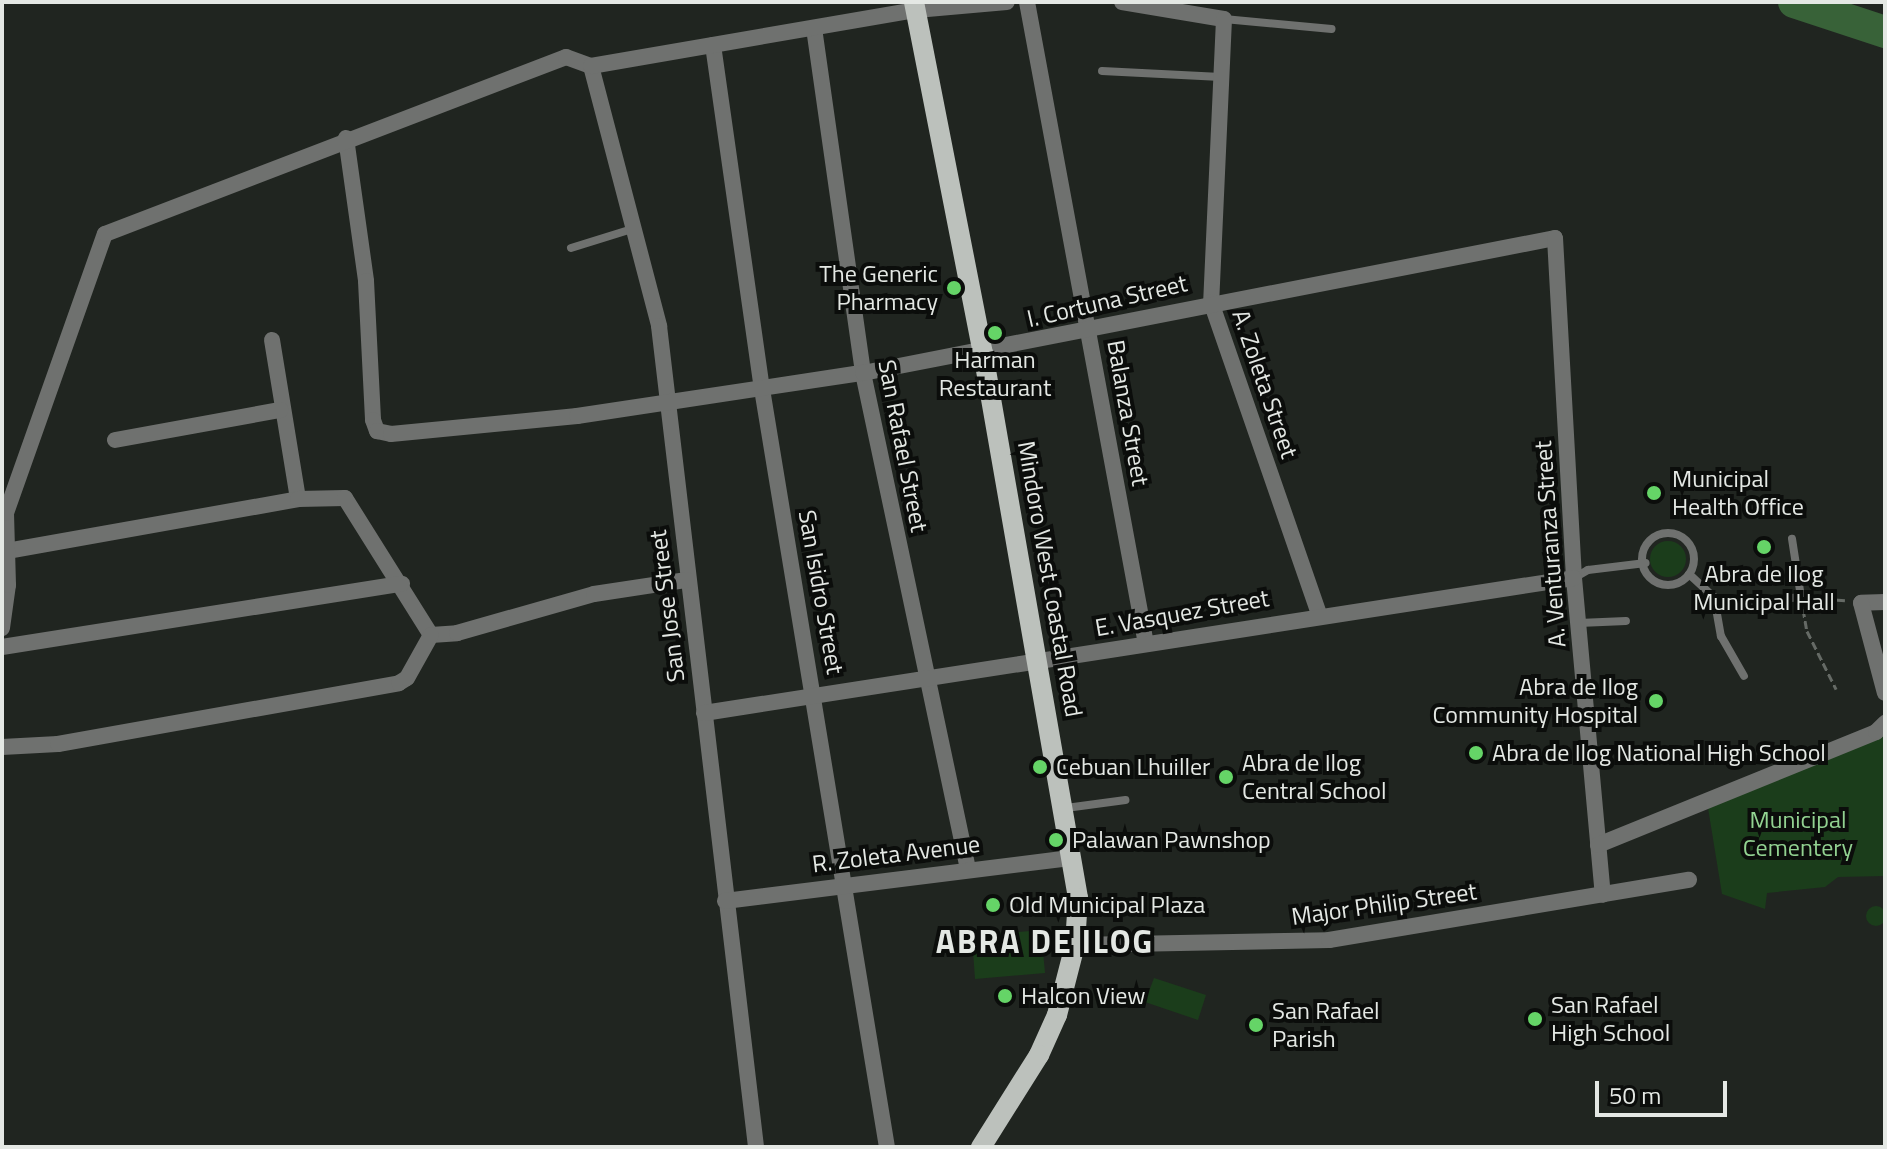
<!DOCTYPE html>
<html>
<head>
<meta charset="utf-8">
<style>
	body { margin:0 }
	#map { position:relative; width:1887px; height:1149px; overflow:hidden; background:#202520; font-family:"Titillium Web",sans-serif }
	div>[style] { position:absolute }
	.green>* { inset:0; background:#1b3d1b }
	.round { border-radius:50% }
	.river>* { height:32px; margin:-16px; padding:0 16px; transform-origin:16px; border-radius:16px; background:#386238 }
	.path>* { height:3px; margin-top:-1.5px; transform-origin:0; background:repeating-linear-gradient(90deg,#656a65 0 8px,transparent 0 12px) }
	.service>* { height:8px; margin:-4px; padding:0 4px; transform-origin:4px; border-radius:4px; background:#6f716f }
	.service>.ring { margin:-4px; padding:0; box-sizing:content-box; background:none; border:8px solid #6f716f; border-radius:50% }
	.minor>* { height:16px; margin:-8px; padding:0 8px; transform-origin:8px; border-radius:8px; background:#6f716f }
	.primary>* { height:20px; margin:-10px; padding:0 10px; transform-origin:10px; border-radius:10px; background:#bcc1bc }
	.dots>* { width:22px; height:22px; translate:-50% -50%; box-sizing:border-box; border:4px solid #0b0d0b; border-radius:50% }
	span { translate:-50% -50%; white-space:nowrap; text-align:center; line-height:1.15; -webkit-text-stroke:8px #0b0d0b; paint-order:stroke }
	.poi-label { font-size:24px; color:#e4e8e4 }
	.right { translate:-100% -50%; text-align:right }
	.left { translate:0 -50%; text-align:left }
	.street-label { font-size:24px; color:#e4e8e4 }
	.park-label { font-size:24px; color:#92d291 }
	.district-label { font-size:32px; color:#e4e8e4; font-weight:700; letter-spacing:2px }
	.frame { position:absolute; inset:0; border:4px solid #e4e8e4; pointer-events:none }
	.scale { position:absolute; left:1595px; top:1081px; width:132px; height:36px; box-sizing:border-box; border:4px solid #e4e8e4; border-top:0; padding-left:10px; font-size:24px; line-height:28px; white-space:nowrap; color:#e4e8e4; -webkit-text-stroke:6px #0b0d0b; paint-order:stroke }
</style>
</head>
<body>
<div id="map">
	<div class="green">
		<i class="round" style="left:1650px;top:541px;width:36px;height:36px"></i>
		<i style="clip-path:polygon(1885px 734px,1885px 876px,1838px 877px,1825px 887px,1767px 893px,1765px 909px,1722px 894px,1708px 808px)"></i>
		<i class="round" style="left:1866px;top:906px;width:20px;height:20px"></i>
		<i style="clip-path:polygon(1041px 930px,1045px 973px,975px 979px,972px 936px)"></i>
		<i style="clip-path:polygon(1154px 978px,1206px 995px,1198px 1020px,1145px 1002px)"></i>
	</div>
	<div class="river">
		<i style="left:1794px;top:2px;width:96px;rotate:18.2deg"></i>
	</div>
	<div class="path">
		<i style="left:1813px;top:598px;width:32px;rotate:4deg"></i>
		<i style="left:1803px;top:609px;width:22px;rotate:80deg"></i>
		<i style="left:1807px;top:631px;width:65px;rotate:63.4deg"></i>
	</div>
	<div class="service">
		<i style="left:1224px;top:19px;width:108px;rotate:5.3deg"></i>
		<i style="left:1102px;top:71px;width:119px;rotate:2.9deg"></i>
		<i style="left:571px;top:248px;width:64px;rotate:-17.3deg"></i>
		<i class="ring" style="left:1642px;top:533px;width:44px;height:44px"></i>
		<i style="left:1689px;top:574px;width:34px;rotate:43deg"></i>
		<i style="left:1714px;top:597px;width:40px;rotate:80deg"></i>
		<i style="left:1721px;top:636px;width:46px;rotate:60.1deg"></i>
		<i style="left:1574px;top:578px;width:16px;rotate:-30deg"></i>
		<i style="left:1588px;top:570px;width:58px;rotate:-6.9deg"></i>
		<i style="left:1718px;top:606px;width:83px;rotate:-6.2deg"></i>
		<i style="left:1801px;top:597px;width:59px;rotate:-98.8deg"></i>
		<i style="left:1579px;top:623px;width:47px;rotate:-2.4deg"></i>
		<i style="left:1066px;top:808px;width:60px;rotate:-7.7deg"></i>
	</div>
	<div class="minor">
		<i style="left:1027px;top:2px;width:653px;rotate:79.5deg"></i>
		<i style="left:1122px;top:2px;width:103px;rotate:9.5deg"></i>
		<i style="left:1224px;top:19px;width:283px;rotate:92.6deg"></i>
		<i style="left:1211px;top:302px;width:330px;rotate:70.9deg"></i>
		<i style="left:814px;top:28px;width:348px;rotate:81.9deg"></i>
		<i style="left:863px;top:373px;width:507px;rotate:78.05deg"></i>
		<i style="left:713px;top:45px;width:347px;rotate:81.9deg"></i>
		<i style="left:762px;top:389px;width:768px;rotate:80.64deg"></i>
		<i style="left:591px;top:66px;width:269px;rotate:75.3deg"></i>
		<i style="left:659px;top:326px;width:827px;rotate:83.26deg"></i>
		<i style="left:346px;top:138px;width:144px;rotate:82deg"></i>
		<i style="left:366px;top:281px;width:139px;rotate:87.1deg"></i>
		<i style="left:373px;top:420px;width:12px;rotate:70deg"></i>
		<i style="left:377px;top:431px;width:14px;rotate:12deg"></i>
		<i style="left:391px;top:434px;width:187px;rotate:-5.5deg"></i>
		<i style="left:577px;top:416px;width:289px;rotate:-8.6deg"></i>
		<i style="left:863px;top:373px;width:705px;rotate:-11.04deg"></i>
		<i style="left:1555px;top:238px;width:341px;rotate:86.8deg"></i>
		<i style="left:1574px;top:578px;width:318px;rotate:84.8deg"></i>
		<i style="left:272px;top:340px;width:161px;rotate:80.7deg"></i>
		<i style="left:115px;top:440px;width:168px;rotate:-10.3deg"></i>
		<i style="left:7px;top:551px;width:296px;rotate:-10.1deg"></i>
		<i style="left:298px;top:499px;width:47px;rotate:-1.2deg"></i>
		<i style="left:345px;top:498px;width:162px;rotate:57.9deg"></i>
		<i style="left:1885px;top:602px;width:24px;rotate:178deg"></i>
		<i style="left:1861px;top:603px;width:93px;rotate:75.1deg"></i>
		<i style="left:2px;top:628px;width:43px;rotate:-82.1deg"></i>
		<i style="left:8px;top:585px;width:72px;rotate:-91.6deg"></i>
		<i style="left:6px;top:513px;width:296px;rotate:-70.5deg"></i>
		<i style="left:105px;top:234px;width:494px;rotate:-21deg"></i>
		<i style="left:566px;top:57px;width:27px;rotate:20deg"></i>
		<i style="left:591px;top:66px;width:330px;rotate:-9.8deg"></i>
		<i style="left:916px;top:10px;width:91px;rotate:-5deg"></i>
		<i style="left:431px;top:635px;width:26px;rotate:-4deg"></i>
		<i style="left:457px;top:633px;width:142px;rotate:-15.9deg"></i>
		<i style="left:594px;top:594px;width:94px;rotate:-8.6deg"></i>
		<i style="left:2px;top:647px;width:405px;rotate:-9deg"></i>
		<i style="left:704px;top:713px;width:880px;rotate:-8.82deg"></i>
		<i style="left:2px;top:747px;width:56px;rotate:-3.1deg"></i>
		<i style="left:58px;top:744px;width:346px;rotate:-10.1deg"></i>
		<i style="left:399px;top:683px;width:9px;rotate:-32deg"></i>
		<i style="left:407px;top:678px;width:49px;rotate:-60.8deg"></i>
		<i style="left:1598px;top:845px;width:300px;rotate:-22.1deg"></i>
		<i style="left:1876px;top:732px;width:13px;rotate:-45deg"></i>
		<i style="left:725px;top:901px;width:350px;rotate:-7.1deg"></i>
		<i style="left:1075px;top:945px;width:254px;rotate:-1.1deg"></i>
		<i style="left:1329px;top:940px;width:365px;rotate:-9.5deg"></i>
	</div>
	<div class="primary">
		<i style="left:914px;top:2px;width:358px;rotate:78.9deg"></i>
		<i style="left:983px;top:353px;width:553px;rotate:80.11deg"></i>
		<i style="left:1078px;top:898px;width:47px;rotate:93.7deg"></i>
		<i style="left:1075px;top:945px;width:72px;rotate:104.4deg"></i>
		<i style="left:1057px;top:1015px;width:44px;rotate:114.2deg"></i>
		<i style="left:1039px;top:1055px;width:109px;rotate:122.2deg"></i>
	</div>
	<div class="dots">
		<i style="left:954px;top:288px;background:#65d467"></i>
		<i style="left:995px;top:333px;background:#65d467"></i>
		<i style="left:1654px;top:493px;background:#65d467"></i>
		<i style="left:1764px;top:547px;background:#65d467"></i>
		<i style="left:1656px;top:701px;background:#65d467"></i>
		<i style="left:1476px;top:753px;background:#65d467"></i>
		<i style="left:1040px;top:767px;background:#65d467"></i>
		<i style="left:1226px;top:777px;background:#65d467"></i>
		<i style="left:1056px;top:840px;background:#65d467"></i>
		<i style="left:993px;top:905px;background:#65d467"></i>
		<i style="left:1005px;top:996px;background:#65d467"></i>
		<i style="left:1535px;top:1019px;background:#65d467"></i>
		<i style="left:1256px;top:1025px;background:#65d467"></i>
	</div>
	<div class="poi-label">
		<span class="right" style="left:938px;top:288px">The Generic<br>Pharmacy</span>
		<span style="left:995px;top:374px">Harman<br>Restaurant</span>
		<span class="left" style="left:1672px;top:493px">Municipal<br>Health Office</span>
		<span style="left:1764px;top:588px">Abra de Ilog<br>Municipal Hall</span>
		<span class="right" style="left:1638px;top:701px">Abra de Ilog<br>Community Hospital</span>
		<span class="left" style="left:1492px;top:753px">Abra de Ilog National High School</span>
		<span class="left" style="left:1242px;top:777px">Abra de Ilog<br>Central School</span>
		<span class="left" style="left:1056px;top:767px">Cebuan Lhuiller</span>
		<span class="left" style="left:1072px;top:840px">Palawan Pawnshop</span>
		<span class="left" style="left:1009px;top:905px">Old Municipal Plaza</span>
		<span class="left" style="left:1021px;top:996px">Halcon View</span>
		<span class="left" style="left:1551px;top:1019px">San Rafael<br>High School</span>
		<span class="left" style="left:1272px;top:1025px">San Rafael<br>Parish</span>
	</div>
	<div class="street-label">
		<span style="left:1107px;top:301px;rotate:-13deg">I. Cortuna Street</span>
		<span style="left:1265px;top:384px;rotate:71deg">A. Zoleta Street</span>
		<span style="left:1128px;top:413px;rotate:80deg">Balanza Street</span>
		<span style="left:903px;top:446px;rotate:79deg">San Rafael Street</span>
		<span style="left:1550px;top:544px;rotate:-94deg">A. Venturanza Street</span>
		<span style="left:1050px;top:579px;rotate:80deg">Mindoro West Coastal Road</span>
		<span style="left:821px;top:592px;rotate:80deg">San Isidro Street</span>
		<span style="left:667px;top:606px;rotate:-97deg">San Jose Street</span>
		<span style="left:1182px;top:613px;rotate:-10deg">E. Vasquez Street</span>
		<span style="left:896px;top:854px;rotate:-7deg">R. Zoleta Avenue</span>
		<span style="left:1384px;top:904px;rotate:-8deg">Major Philip Street</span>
	</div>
	<div class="park-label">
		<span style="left:1798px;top:834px">Municipal<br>Cementery</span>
	</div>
	<div class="district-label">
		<span style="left:1045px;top:941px">ABRA DE ILOG</span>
	</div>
	<div class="frame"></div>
	<div class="scale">50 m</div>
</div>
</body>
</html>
